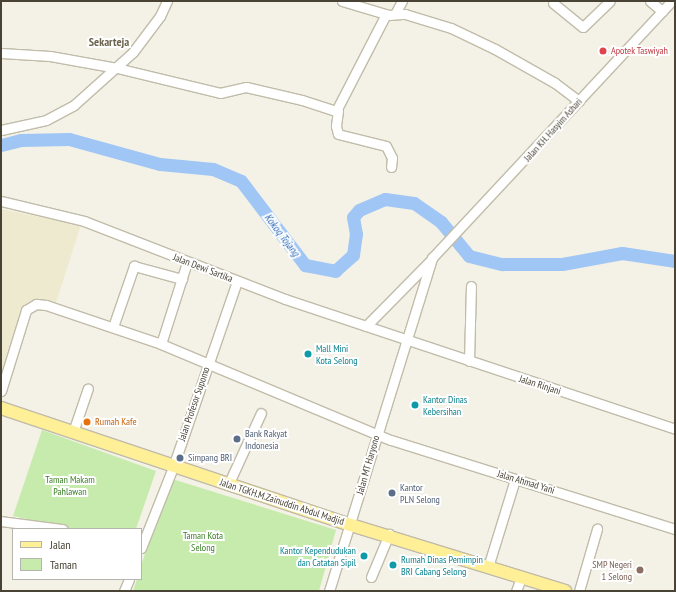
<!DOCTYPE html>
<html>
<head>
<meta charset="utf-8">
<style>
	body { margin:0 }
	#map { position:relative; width:676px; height:592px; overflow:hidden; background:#f4f2e7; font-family:"PT Sans Narrow",sans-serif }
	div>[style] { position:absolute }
	.education>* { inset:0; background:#eeead0 }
	.green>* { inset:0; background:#c7ebad }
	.river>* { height:13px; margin:-6.5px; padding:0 6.5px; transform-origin:6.5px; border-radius:6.5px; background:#a0c6f5 }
	.roads { filter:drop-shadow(1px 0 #c1bca9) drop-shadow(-1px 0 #c1bca9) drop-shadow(0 1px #c1bca9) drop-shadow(0 -1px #c1bca9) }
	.minor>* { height:9px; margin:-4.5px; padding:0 4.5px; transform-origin:4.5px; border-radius:4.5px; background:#fff }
	.major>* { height:12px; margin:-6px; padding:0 6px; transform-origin:6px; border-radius:6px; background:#ffef96 }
	.dots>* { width:11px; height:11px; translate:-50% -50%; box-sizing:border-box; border:2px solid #fff; border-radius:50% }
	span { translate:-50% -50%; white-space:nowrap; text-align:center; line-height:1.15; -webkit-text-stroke:4px #fff; paint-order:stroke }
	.health-label { font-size:10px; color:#be3a42 }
	.left { translate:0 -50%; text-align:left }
	.street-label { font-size:10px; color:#484335 }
	.culture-label { font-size:10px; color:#0d838f }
	.right { translate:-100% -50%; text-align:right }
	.food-label { font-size:10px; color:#c56008 }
	.service-label { font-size:10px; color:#4e5e75 }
	.park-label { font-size:10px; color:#3a7e25 }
	.education-label { font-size:10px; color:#785e54 }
	.water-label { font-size:11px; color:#2868bb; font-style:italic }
	.quarter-label { font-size:12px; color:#6c634c; font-weight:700 }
	.frame { position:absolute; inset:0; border:2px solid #484335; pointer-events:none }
	.legend { position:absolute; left:12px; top:528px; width:130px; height:52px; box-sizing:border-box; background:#fff; border:1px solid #b6b4ae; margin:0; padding:5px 7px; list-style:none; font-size:12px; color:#484335 }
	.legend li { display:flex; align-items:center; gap:8px; height:20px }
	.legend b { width:20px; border:1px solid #b6b4ae }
</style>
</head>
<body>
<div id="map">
	<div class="education">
		<i style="clip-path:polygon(1px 209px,81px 225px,55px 306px,25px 309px,1px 388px)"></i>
	</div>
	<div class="green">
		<i style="clip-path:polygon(42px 430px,156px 471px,136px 529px,72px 529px,13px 516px)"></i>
		<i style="clip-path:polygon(169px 478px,336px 530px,319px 591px,133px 591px,137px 579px,141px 579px,141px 566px)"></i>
	</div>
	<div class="river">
		<i style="left:1px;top:145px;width:21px;rotate:-14deg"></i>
		<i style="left:21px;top:140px;width:48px;rotate:-1.2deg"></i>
		<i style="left:69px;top:139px;width:94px;rotate:15.4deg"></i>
		<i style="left:160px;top:164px;width:53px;rotate:5.4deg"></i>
		<i style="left:213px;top:169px;width:30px;rotate:23deg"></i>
		<i style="left:241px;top:181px;width:106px;rotate:52.7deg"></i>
		<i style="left:305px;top:265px;width:31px;rotate:11deg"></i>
		<i style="left:335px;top:271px;width:24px;rotate:-42deg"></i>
		<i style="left:353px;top:255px;width:21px;rotate:-82deg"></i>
		<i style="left:356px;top:234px;width:17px;rotate:-100deg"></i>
		<i style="left:353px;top:217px;width:9px;rotate:-49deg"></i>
		<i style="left:359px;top:210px;width:28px;rotate:-23deg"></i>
		<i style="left:385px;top:199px;width:29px;rotate:8deg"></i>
		<i style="left:414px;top:203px;width:33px;rotate:35deg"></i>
		<i style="left:441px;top:222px;width:44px;rotate:50.5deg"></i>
		<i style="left:469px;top:256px;width:34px;rotate:14deg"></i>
		<i style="left:502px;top:264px;width:60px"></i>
		<i style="left:562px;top:264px;width:61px;rotate:-10.4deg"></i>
		<i style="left:622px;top:253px;width:54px;rotate:8.6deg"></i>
	</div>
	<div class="roads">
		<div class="minor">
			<i style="left:342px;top:1px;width:49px;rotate:16.6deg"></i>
			<i style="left:389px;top:15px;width:16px;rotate:-4deg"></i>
			<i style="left:405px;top:14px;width:48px;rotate:16.9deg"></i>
			<i style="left:451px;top:28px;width:49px;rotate:25.5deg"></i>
			<i style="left:495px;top:49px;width:69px;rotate:29.5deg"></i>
			<i style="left:555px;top:83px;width:30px;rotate:37deg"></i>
			<i style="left:650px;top:1px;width:16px;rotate:40deg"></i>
			<i style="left:553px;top:3px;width:38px;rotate:39deg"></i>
			<i style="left:583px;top:27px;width:37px;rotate:-44deg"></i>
			<i style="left:395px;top:14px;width:15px;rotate:-62deg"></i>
			<i style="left:1px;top:53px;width:49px;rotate:3.5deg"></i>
			<i style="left:50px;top:56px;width:68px;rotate:10.2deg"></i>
			<i style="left:117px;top:68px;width:106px;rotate:13.6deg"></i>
			<i style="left:220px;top:93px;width:27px;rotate:-13deg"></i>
			<i style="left:246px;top:87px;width:57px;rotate:13.1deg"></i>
			<i style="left:302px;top:100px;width:36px;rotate:18deg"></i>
			<i style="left:336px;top:111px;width:109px;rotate:-62.7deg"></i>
			<i style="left:338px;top:111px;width:15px;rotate:98deg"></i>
			<i style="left:336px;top:126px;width:8px;rotate:76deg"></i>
			<i style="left:338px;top:134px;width:49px;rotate:14deg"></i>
			<i style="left:386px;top:146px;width:13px;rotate:63deg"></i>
			<i style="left:392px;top:158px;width:9px;rotate:96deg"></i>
			<i style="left:1px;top:130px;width:46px;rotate:-12.5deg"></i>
			<i style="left:46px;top:120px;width:32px;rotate:-28deg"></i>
			<i style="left:74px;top:105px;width:79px;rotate:-41.9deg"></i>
			<i style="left:133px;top:52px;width:45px;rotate:-53.1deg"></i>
			<i style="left:160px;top:16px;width:17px;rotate:-65deg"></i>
			<i style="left:1px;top:201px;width:85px;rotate:13.5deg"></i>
			<i style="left:84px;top:221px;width:216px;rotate:21.2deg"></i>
			<i style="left:285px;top:299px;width:411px;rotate:18.4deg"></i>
			<i style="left:366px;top:326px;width:93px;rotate:-45.4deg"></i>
			<i style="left:113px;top:327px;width:65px;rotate:-71deg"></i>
			<i style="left:134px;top:266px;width:50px;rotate:15.2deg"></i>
			<i style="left:161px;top:344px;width:86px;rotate:-72.4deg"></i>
			<i style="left:469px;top:361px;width:75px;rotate:-88.5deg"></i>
			<i style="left:1px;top:391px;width:85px;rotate:-72.8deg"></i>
			<i style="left:26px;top:310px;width:12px;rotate:-31deg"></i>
			<i style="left:36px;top:304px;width:10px;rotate:6deg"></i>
			<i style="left:46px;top:305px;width:121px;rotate:18.7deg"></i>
			<i style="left:161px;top:344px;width:249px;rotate:22.7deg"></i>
			<i style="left:391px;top:440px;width:298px;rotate:17.4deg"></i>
			<i style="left:73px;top:432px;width:46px;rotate:-71.2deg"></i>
			<i style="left:228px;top:485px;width:79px;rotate:-65.4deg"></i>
			<i style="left:1px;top:521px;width:62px;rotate:7.5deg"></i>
			<i style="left:141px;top:548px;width:87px;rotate:-68.4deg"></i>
			<i style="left:173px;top:467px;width:197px;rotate:-71deg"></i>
			<i style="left:488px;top:567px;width:92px;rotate:-72.9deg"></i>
			<i style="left:371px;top:577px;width:47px;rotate:-67.3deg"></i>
			<i style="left:124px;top:591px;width:13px;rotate:-67deg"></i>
			<i style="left:329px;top:591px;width:349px;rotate:-72.8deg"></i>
			<i style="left:432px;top:258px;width:352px;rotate:-47deg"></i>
			<i style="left:516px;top:591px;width:14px;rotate:-69deg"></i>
			<i style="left:579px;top:591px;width:65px;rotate:-73.8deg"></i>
		</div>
		<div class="major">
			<i style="left:1px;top:408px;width:369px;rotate:18.5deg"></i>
			<i style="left:351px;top:525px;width:224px;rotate:17.1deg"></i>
		</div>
	</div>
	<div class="dots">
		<i style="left:603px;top:51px;background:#e0444e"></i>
		<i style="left:308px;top:354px;background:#0f9aa8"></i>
		<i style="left:415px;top:405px;background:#0f9aa8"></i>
		<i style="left:87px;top:422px;background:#e8710a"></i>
		<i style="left:237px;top:439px;background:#5c6f8a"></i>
		<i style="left:180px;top:458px;background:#5c6f8a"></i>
		<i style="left:392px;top:493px;background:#5c6f8a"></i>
		<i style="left:364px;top:556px;background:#0f9aa8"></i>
		<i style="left:393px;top:565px;background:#0f9aa8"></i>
		<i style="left:640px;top:570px;background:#8d6e63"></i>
	</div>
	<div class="health-label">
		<span class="left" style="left:611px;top:51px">Apotek Taswiyah</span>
	</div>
	<div class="street-label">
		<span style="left:553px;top:130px;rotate:-48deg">Jalan KH. Hasyim Ashari</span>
		<span style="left:203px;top:268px;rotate:21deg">Jalan Dewi Sartika</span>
		<span style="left:540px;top:385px;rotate:18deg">Jalan Rinjani</span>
		<span style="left:194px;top:404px;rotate:-71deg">Jalan Profesor Supomo</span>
		<span style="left:368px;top:465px;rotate:-74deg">Jalan MT Haryono</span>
		<span style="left:526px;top:482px;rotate:17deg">Jalan Ahmad Yani</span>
		<span style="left:282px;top:502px;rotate:18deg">Jalan TGKH.M.Zainuddin Abdul Madjid</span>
	</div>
	<div class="culture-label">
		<span class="left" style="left:316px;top:354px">Mall Mini<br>Kota Selong</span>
		<span class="left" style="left:423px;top:405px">Kantor Dinas<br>Kebersihan</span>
		<span class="right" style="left:356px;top:556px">Kantor Kependudukan<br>dan Catatan Sipil</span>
		<span class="left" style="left:401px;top:565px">Rumah Dinas Pemimpin<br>BRI Cabang Selong</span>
	</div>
	<div class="food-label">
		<span class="left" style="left:95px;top:422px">Rumah Kafe</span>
	</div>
	<div class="service-label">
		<span class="left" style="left:245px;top:439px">Bank Rakyat<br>Indonesia</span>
		<span class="left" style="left:188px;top:458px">Simpang BRI</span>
		<span class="left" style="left:400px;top:493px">Kantor<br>PLN Selong</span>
	</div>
	<div class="park-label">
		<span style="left:70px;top:485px">Taman Makam<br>Pahlawan</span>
		<span style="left:203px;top:541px">Taman Kota<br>Selong</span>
	</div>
	<div class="education-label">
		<span class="right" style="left:632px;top:570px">SMP Negeri<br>1 Selong</span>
	</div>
	<div class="water-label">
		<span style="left:282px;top:235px;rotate:53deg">Kokoq Tojang</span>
	</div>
	<div class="quarter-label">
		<span style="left:109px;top:42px">Sekarteja</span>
	</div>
	<div class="frame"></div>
	<ul class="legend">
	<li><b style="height:5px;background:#ffef96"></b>Jalan</li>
	<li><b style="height:11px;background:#c7ebad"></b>Taman</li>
	</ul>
</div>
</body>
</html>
